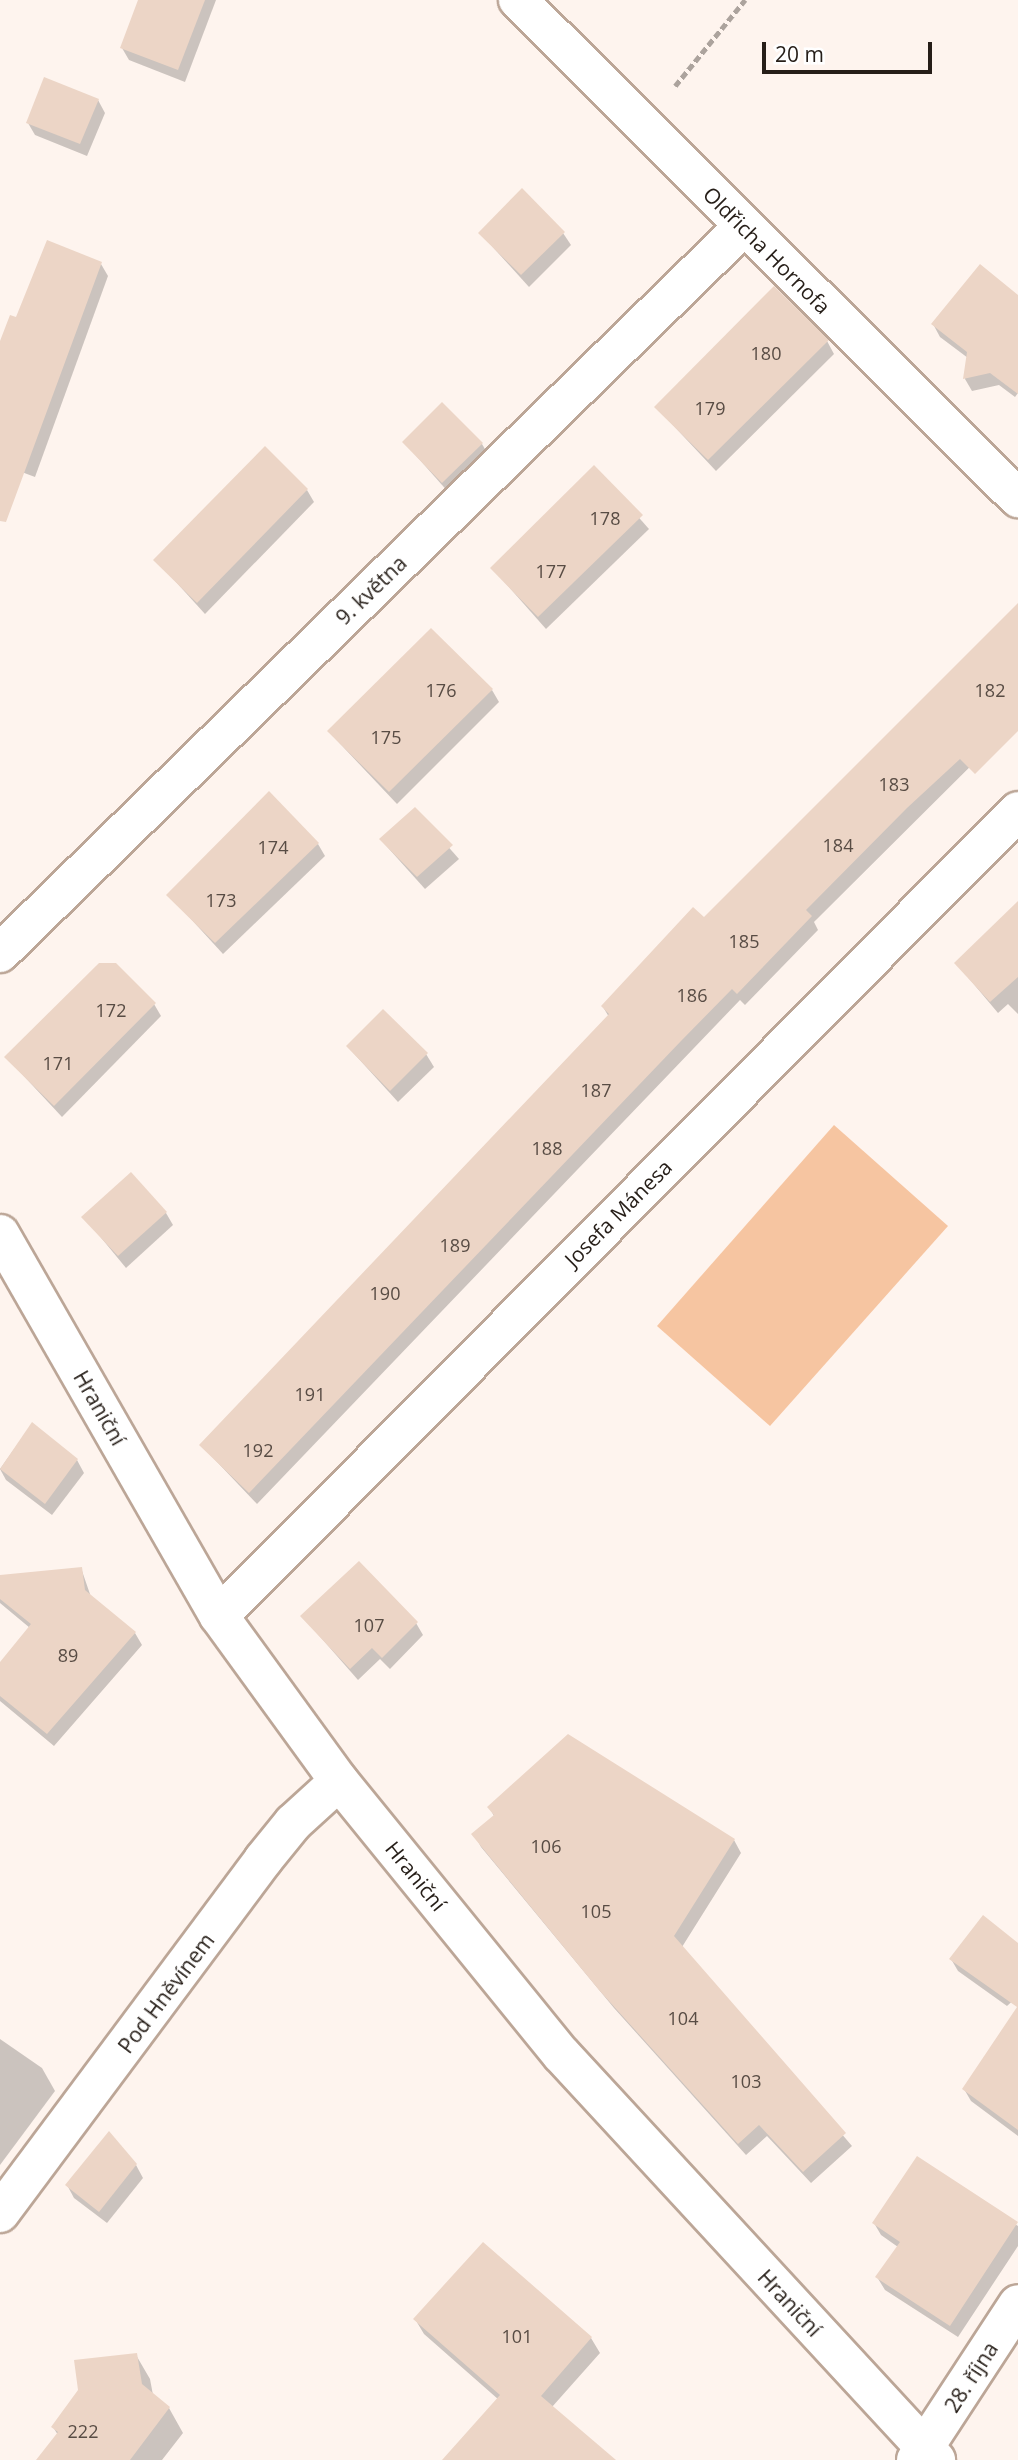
<!DOCTYPE html>
<html>
<head>
<meta charset="utf-8">
<style>
	body { margin:0 }
	#map { position:relative; width:1018px; height:2460px; overflow:hidden; background:#fef4ee; font-family:"Open Sans",sans-serif }
	div>[style] { position:absolute }
	.green>* { inset:0; background:#f6c5a1 }
	.shadow>* { inset:0; background:#0003 }
	.building>* { inset:0; background:#ecd5c6 }
	.path>* { height:4.5px; margin-top:-2.25px; transform-origin:0; background:repeating-linear-gradient(90deg,#aca39d 0 7px,transparent 0 10.5px) }
	.roads { filter:drop-shadow(2px 0 #bca697) drop-shadow(-2px 0 #bca697) drop-shadow(0 2px #bca697) drop-shadow(0 -2px #bca697) }
	.minor>* { height:38px; margin:-19px; padding:0 19px; transform-origin:19px; border-radius:19px; background:#fff }
	span { translate:-50% -50%; white-space:nowrap; text-align:center; line-height:1.15; -webkit-text-stroke:5px #fff; paint-order:stroke }
	.number-label { font-size:18px; color:#584c44 }
	.number-label span { -webkit-text-stroke-width:0 }
	.street-label { font-size:21px; color:#261e18 }
	.scale { position:absolute; left:762px; top:42px; width:170px; height:32px; box-sizing:border-box; border:4px solid #261e18; border-top:0; padding-left:9px; font-size:21px; line-height:24px; white-space:nowrap; color:#261e18; -webkit-text-stroke:5px #fff; paint-order:stroke }
</style>
</head>
<body>
<div id="map">
	<div class="green">
		<i style="clip-path:polygon(834px 1125px,948px 1226px,770px 1426px,657px 1326px)"></i>
	</div>
	<div class="shadow">
		<i style="clip-path:polygon(140px 0,216px 0,185px 82px,129px 60px,122px 48px)"></i>
		<i style="clip-path:polygon(98px 100px,105px 113px,87px 156px,35px 135px,28px 123px)"></i>
		<i style="clip-path:polygon(480px 233px,563px 233px,571px 245px,529px 287px)"></i>
		<i style="clip-path:polygon(101px 264px,108px 276px,35px 477px,0 464px,0 344px,17px 319px)"></i>
		<i style="clip-path:polygon(1018px 297px,1018px 393px,1015px 397px,999px 385px,972px 391px,965px 379px,968px 358px,940px 337px,933px 324px)"></i>
		<i style="clip-path:polygon(827px 341px,834px 354px,716px 471px,656px 407px)"></i>
		<i style="clip-path:polygon(404px 442px,482px 444px,489px 456px,450px 494px)"></i>
		<i style="clip-path:polygon(594px 467px,649px 529px,546px 629px,492px 568px)"></i>
		<i style="clip-path:polygon(307px 490px,314px 502px,205px 614px,156px 560px)"></i>
		<i style="clip-path:polygon(1018px 606px,1018px 719px,814px 922px,818px 930px,745px 1005px,740px 1000px,257px 1504px,201px 1445px,609px 1017px,603px 1007px,704px 919px)"></i>
		<i style="clip-path:polygon(492px 690px,499px 702px,397px 804px,329px 732px)"></i>
		<i style="clip-path:polygon(415px 809px,459px 859px,425px 889px,381px 840px)"></i>
		<i style="clip-path:polygon(318px 844px,325px 856px,223px 954px,169px 895px)"></i>
		<i style="clip-path:polygon(1018px 904px,1018px 1014px,1008px 1004px,998px 1013px,956px 963px)"></i>
		<i style="clip-path:polygon(154px 1004px,161px 1016px,62px 1117px,7px 1058px)"></i>
		<i style="clip-path:polygon(348px 1047px,426px 1054px,434px 1067px,398px 1102px)"></i>
		<i style="clip-path:polygon(166px 1213px,173px 1225px,126px 1268px,84px 1217px)"></i>
		<i style="clip-path:polygon(32px 1424px,77px 1460px,84px 1473px,52px 1515px,6px 1480px,0 1469px)"></i>
		<i style="clip-path:polygon(81px 1568px,91px 1597px,135px 1633px,142px 1645px,54px 1746px,0 1701px,0 1665px,30px 1628px,0 1603px,0 1577px)"></i>
		<i style="clip-path:polygon(302px 1616px,416px 1623px,423px 1635px,390px 1669px,380px 1659px,358px 1680px)"></i>
		<i style="clip-path:polygon(489px 1807px,734px 1840px,741px 1853px,682px 1947px,852px 2146px,811px 2183px,767px 2136px,746px 2155px,614px 2008px,481px 1847px,474px 1834px,494px 1816px)"></i>
		<i style="clip-path:polygon(1018px 1945px,1018px 1996px,1007px 2006px,958px 1971px,951px 1959px)"></i>
		<i style="clip-path:polygon(1018px 2008px,1018px 2136px,971px 2101px,964px 2089px)"></i>
		<i style="clip-path:polygon(0 2039px,42px 2068px,55px 2091px,0 2165px)"></i>
		<i style="clip-path:polygon(917px 2159px,1018px 2226px,1018px 2246px,958px 2337px,885px 2290px,877px 2277px,898px 2247px,881px 2235px,874px 2223px)"></i>
		<i style="clip-path:polygon(136px 2165px,143px 2178px,107px 2223px,74px 2198px,67px 2185px)"></i>
		<i style="clip-path:polygon(483px 2244px,591px 2338px,600px 2353px,552px 2407px,613px 2460px,444px 2460px,499px 2400px,424px 2334px,415px 2319px)"></i>
		<i style="clip-path:polygon(136px 2355px,150px 2379px,153px 2395px,169px 2408px,183px 2433px,162px 2460px,38px 2460px,58px 2435px,53px 2427px)"></i>
	</div>
	<div class="building">
		<i style="clip-path:polygon(138px 0,205px 0,178px 70px,120px 48px)"></i>
		<i style="clip-path:polygon(44px 77px,99px 99px,80px 144px,26px 123px)"></i>
		<i style="clip-path:polygon(522px 188px,565px 232px,521px 275px,478px 233px)"></i>
		<i style="clip-path:polygon(47px 240px,102px 262px,6px 522px,0 521px,0 341px,10px 315px,16px 317px)"></i>
		<i style="clip-path:polygon(980px 264px,1018px 295px,1018px 394px,990px 373px,963px 379px,967px 352px,931px 324px)"></i>
		<i style="clip-path:polygon(774px 286px,829px 340px,708px 460px,654px 407px)"></i>
		<i style="clip-path:polygon(442px 402px,483px 443px,442px 483px,402px 442px)"></i>
		<i style="clip-path:polygon(265px 446px,308px 489px,197px 603px,153px 560px)"></i>
		<i style="clip-path:polygon(594px 465px,643px 515px,538px 617px,490px 568px)"></i>
		<i style="clip-path:polygon(1018px 603px,1018px 731px,975px 774px,960px 759px,907px 808px,806px 910px,812px 916px,737px 994px,732px 989px,681px 1041px,249px 1493px,199px 1445px,609px 1014px,601px 1006px,693px 907px,704px 917px)"></i>
		<i style="clip-path:polygon(431px 628px,493px 689px,389px 792px,327px 731px)"></i>
		<i style="clip-path:polygon(269px 791px,319px 843px,215px 943px,166px 895px)"></i>
		<i style="clip-path:polygon(415px 807px,453px 845px,417px 877px,379px 839px)"></i>
		<i style="clip-path:polygon(1018px 901px,1018px 977px,990px 1002px,954px 963px)"></i>
		<i style="clip-path:polygon(99px 963px,116px 963px,156px 1003px,54px 1106px,4px 1057px)"></i>
		<i style="clip-path:polygon(383px 1009px,428px 1053px,390px 1091px,346px 1046px)"></i>
		<i style="clip-path:polygon(131px 1172px,167px 1212px,118px 1256px,81px 1217px)"></i>
		<i style="clip-path:polygon(32px 1422px,78px 1459px,45px 1504px,0 1469px)"></i>
		<i style="clip-path:polygon(359px 1561px,418px 1622px,382px 1658px,372px 1648px,350px 1669px,300px 1616px)"></i>
		<i style="clip-path:polygon(82px 1567px,85px 1590px,136px 1632px,47px 1734px,0 1696px,0 1662px,31px 1624px,0 1599px,0 1575px)"></i>
		<i style="clip-path:polygon(568px 1734px,735px 1839px,674px 1936px,846px 2133px,803px 2172px,759px 2125px,738px 2144px,599px 1990px,471px 1834px,494px 1815px,487px 1807px)"></i>
		<i style="clip-path:polygon(983px 1915px,1018px 1943px,1018px 2130px,962px 2089px,1017px 2007px,949px 1959px)"></i>
		<i style="clip-path:polygon(109px 2131px,137px 2164px,99px 2212px,65px 2185px)"></i>
		<i style="clip-path:polygon(917px 2156px,1018px 2222px,950px 2326px,875px 2277px,900px 2242px,872px 2223px)"></i>
		<i style="clip-path:polygon(483px 2242px,592px 2337px,541px 2396px,616px 2460px,442px 2460px,500px 2395px,413px 2319px)"></i>
		<i style="clip-path:polygon(137px 2353px,142px 2384px,170px 2407px,130px 2460px,36px 2460px,58px 2432px,51px 2427px,78px 2390px,74px 2360px)"></i>
	</div>
	<div class="path">
		<i style="left:675px;top:86px;width:111px;rotate:-50.9deg"></i>
	</div>
	<div class="roads">
		<div class="minor">
			<i style="left:518px;top:0;width:706px;rotate:44.89deg"></i>
			<i style="left:0;top:953px;width:1039px;rotate:-44.34deg"></i>
			<i style="left:0;top:1234px;width:440px;rotate:60.2deg"></i>
			<i style="left:219px;top:1616px;width:204px;rotate:54deg"></i>
			<i style="left:339px;top:1781px;width:352px;rotate:50.9deg"></i>
			<i style="left:561px;top:2054px;width:553px;rotate:47.27deg"></i>
			<i style="left:219px;top:1616px;width:1134px;rotate:-45.21deg"></i>
			<i style="left:0;top:2213px;width:440px;rotate:-53.3deg"></i>
			<i style="left:263px;top:1860px;width:48px;rotate:-51deg"></i>
			<i style="left:293px;top:1823px;width:62px;rotate:-42.4deg"></i>
			<i style="left:916px;top:2460px;width:186px;rotate:-56.8deg"></i>
		</div>
	</div>
	<div class="number-label">
		<span style="left:766px;top:353px">180</span>
		<span style="left:710px;top:408px">179</span>
		<span style="left:605px;top:518px">178</span>
		<span style="left:551px;top:571px">177</span>
		<span style="left:441px;top:690px">176</span>
		<span style="left:990px;top:690px">182</span>
		<span style="left:386px;top:737px">175</span>
		<span style="left:894px;top:784px">183</span>
		<span style="left:838px;top:845px">184</span>
		<span style="left:273px;top:847px">174</span>
		<span style="left:221px;top:900px">173</span>
		<span style="left:744px;top:941px">185</span>
		<span style="left:692px;top:995px">186</span>
		<span style="left:111px;top:1010px">172</span>
		<span style="left:58px;top:1063px">171</span>
		<span style="left:596px;top:1090px">187</span>
		<span style="left:547px;top:1148px">188</span>
		<span style="left:455px;top:1245px">189</span>
		<span style="left:385px;top:1293px">190</span>
		<span style="left:310px;top:1394px">191</span>
		<span style="left:258px;top:1450px">192</span>
		<span style="left:369px;top:1625px">107</span>
		<span style="left:68px;top:1655px">89</span>
		<span style="left:546px;top:1846px">106</span>
		<span style="left:596px;top:1911px">105</span>
		<span style="left:683px;top:2018px">104</span>
		<span style="left:746px;top:2081px">103</span>
		<span style="left:517px;top:2336px">101</span>
		<span style="left:83px;top:2431px">222</span>
	</div>
	<div class="street-label">
		<span style="left:767px;top:250px;rotate:45deg">Oldřicha Hornofa</span>
		<span style="left:371px;top:590px;rotate:-44deg">9. května</span>
		<span style="left:618px;top:1213px;rotate:-45deg">Josefa Mánesa</span>
		<span style="left:100px;top:1408px;rotate:60deg">Hraniční</span>
		<span style="left:416px;top:1876px;rotate:51deg">Hraniční</span>
		<span style="left:166px;top:1993px;rotate:-53deg">Pod Hněvínem</span>
		<span style="left:790px;top:2303px;rotate:47deg">Hraniční</span>
		<span style="left:971px;top:2377px;rotate:-57deg">28. října</span>
	</div>
	<div class="scale">20 m</div>
</div>
</body>
</html>
